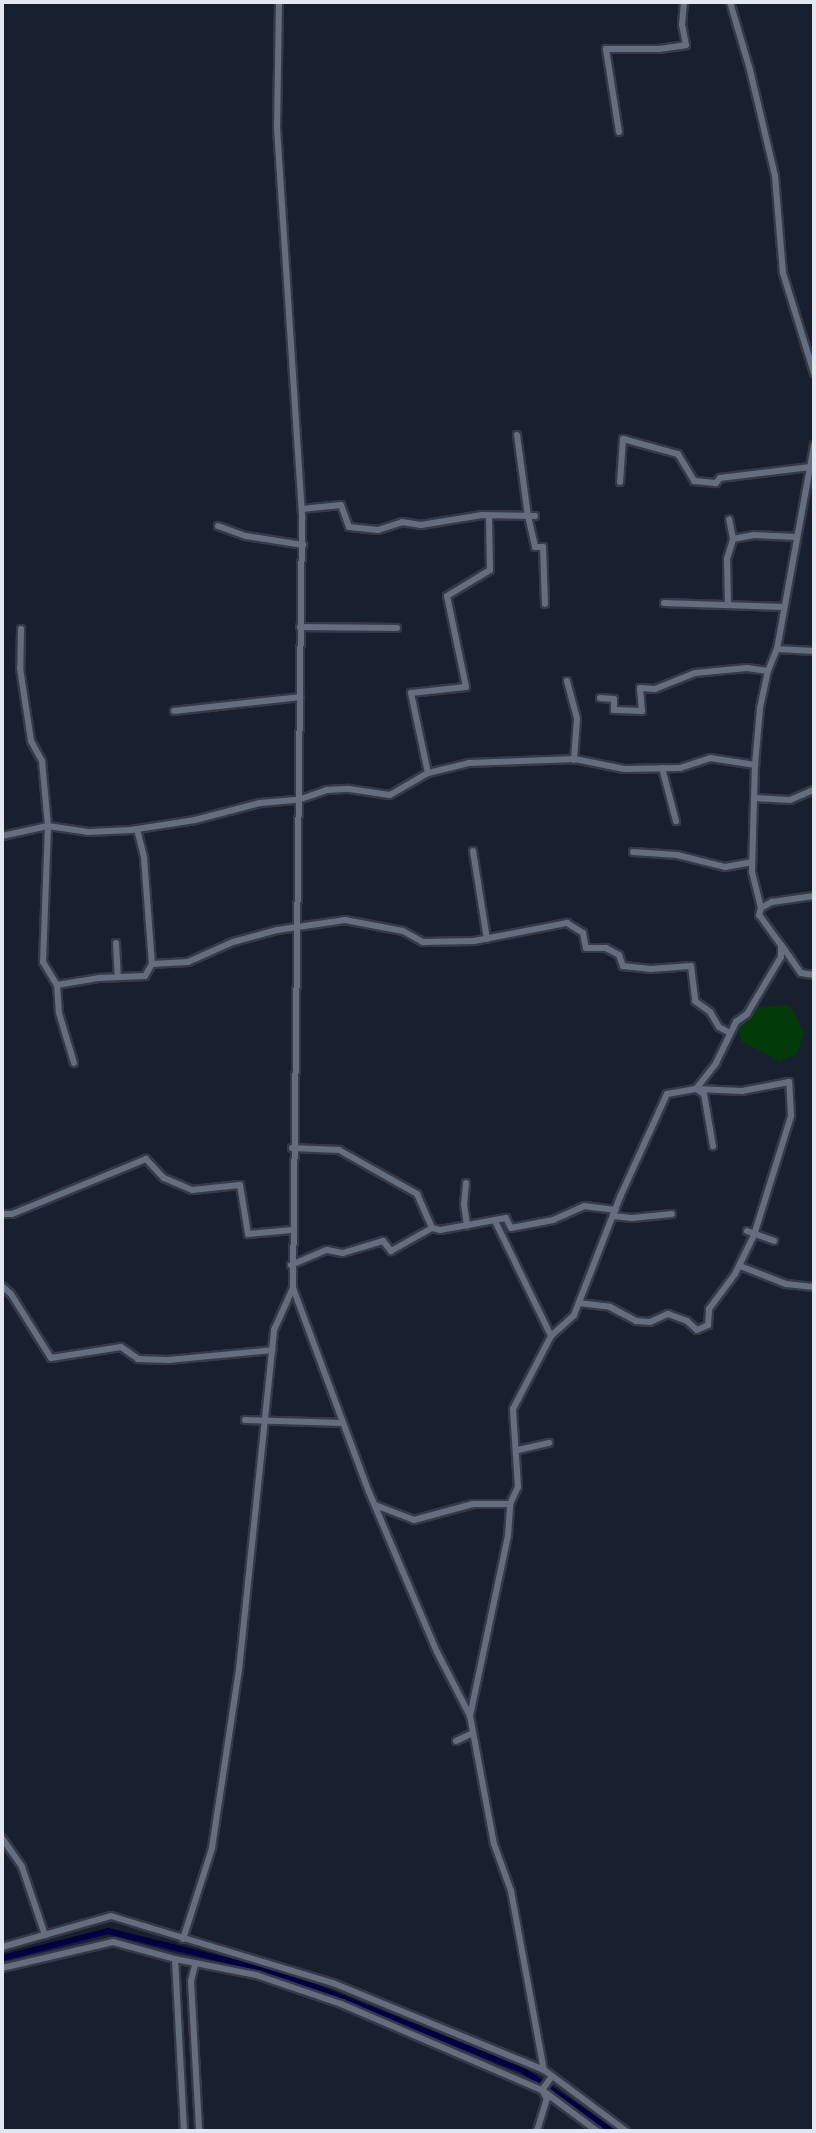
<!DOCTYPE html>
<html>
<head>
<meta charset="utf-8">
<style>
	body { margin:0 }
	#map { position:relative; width:816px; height:2133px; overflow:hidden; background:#18202f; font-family:"Public Sans",sans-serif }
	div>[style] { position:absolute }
	.green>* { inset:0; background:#023a0a }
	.canal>* { height:6px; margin:-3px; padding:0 3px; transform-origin:3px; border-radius:3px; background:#004 }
	.roads { filter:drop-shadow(2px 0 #353a46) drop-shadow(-2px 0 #353a46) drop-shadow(0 2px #353a46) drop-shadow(0 -2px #353a46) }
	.minor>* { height:6px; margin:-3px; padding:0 3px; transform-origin:3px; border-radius:3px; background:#646e7f }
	span { translate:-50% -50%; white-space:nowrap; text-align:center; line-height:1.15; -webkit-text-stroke:6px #070a10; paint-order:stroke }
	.frame { position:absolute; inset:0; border:4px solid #e2e7f2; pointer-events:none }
</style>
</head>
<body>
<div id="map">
	<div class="green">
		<i style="clip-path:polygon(789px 1005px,804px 1032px,797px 1054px,780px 1061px,741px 1041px,738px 1028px,754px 1007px)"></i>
	</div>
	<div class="canal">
		<i style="left:2px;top:1958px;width:109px;rotate:-14.3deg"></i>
		<i style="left:108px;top:1931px;width:154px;rotate:13.9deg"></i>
		<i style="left:258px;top:1968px;width:63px;rotate:18.4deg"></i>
		<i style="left:318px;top:1988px;width:222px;rotate:21.9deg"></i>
		<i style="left:524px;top:2071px;width:107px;rotate:34deg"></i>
	</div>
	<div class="roads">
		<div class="minor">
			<i style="left:279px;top:2px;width:126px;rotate:90.9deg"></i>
			<i style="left:277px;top:128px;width:392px;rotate:86.3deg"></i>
			<i style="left:302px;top:519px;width:769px;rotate:90.67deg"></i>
			<i style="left:293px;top:1288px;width:218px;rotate:69.6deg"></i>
			<i style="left:369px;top:1492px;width:174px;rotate:67deg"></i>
			<i style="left:437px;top:1652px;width:72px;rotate:62.7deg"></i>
			<i style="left:470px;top:1716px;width:130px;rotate:79.4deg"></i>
			<i style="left:494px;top:1844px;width:50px;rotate:70.1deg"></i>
			<i style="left:511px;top:1891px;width:182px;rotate:79.6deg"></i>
			<i style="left:730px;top:2px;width:71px;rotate:73.6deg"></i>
			<i style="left:750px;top:70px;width:109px;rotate:76.7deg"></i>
			<i style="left:775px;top:176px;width:97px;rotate:85.3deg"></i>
			<i style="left:783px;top:273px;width:105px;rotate:72.8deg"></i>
			<i style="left:619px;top:132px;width:84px;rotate:-98.9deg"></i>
			<i style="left:606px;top:49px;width:53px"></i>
			<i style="left:659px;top:49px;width:27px;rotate:-8deg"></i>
			<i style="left:686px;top:45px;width:20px;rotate:-101deg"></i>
			<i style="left:682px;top:25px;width:23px;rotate:-85deg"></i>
			<i style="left:517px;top:435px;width:82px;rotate:82.3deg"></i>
			<i style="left:528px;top:516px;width:32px;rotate:77deg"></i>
			<i style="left:535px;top:547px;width:8px"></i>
			<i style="left:543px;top:547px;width:57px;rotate:88deg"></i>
			<i style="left:620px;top:482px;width:43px;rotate:-86deg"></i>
			<i style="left:623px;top:439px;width:57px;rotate:15.3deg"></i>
			<i style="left:678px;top:454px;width:31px;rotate:59deg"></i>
			<i style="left:694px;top:481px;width:22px;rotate:5deg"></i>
			<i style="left:716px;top:483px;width:6px;rotate:-51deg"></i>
			<i style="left:720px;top:478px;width:91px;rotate:-7deg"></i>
			<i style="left:302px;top:509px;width:39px;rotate:-6deg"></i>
			<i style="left:341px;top:505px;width:23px;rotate:70deg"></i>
			<i style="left:349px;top:527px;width:29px;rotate:6deg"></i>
			<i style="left:378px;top:530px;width:25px;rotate:-18deg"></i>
			<i style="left:402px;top:522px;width:19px;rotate:9deg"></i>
			<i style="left:421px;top:525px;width:62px;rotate:-9.3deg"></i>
			<i style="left:482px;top:515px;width:53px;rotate:1.1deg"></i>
			<i style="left:218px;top:526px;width:30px;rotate:20deg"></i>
			<i style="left:246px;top:536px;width:58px;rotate:9deg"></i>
			<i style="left:733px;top:539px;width:20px;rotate:-11deg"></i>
			<i style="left:753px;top:535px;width:43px;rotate:2.7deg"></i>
			<i style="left:664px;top:603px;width:120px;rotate:1.9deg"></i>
			<i style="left:728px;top:605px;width:46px;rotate:-91.2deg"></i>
			<i style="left:727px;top:559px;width:21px;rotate:-73deg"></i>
			<i style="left:733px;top:539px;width:20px;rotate:-101deg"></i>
			<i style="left:300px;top:627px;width:97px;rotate:0.6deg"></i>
			<i style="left:21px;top:629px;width:39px;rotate:91deg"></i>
			<i style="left:20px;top:668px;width:74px;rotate:81.4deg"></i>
			<i style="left:31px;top:741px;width:23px;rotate:61deg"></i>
			<i style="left:42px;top:761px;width:65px;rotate:84.7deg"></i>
			<i style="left:48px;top:826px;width:136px;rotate:92.1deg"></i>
			<i style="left:43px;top:962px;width:27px;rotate:59deg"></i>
			<i style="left:57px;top:985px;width:28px;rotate:86deg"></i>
			<i style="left:59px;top:1013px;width:52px;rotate:73.3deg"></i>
			<i style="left:777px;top:649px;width:37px;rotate:3deg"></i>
			<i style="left:567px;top:681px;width:39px;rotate:75deg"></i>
			<i style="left:577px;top:719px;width:41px;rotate:94.2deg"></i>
			<i style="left:600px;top:698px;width:14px;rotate:4deg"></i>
			<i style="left:614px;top:699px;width:11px;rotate:90deg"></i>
			<i style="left:614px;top:710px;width:28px;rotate:2deg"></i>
			<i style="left:642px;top:711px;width:23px;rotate:-95deg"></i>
			<i style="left:640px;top:688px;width:15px;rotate:4deg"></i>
			<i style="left:655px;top:689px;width:43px;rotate:-21.8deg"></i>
			<i style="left:695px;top:673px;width:52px;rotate:-5.5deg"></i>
			<i style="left:747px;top:668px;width:21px;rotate:8deg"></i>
			<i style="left:174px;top:711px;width:127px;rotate:-6.3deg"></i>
			<i style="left:662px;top:768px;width:55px;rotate:75.2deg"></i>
			<i style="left:428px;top:773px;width:82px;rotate:-102deg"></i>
			<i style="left:411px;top:693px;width:55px;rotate:-6.2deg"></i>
			<i style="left:466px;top:687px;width:93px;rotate:-101.8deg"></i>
			<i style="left:447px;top:596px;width:50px;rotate:-31.2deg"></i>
			<i style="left:490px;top:570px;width:54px;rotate:-91.1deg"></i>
			<i style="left:754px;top:798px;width:36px;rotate:3deg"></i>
			<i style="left:790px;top:800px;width:26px;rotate:-23deg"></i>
			<i style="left:137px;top:829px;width:30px;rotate:76deg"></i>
			<i style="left:144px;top:858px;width:106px;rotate:85.7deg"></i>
			<i style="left:2px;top:836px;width:47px;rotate:-12.3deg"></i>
			<i style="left:48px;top:826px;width:41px;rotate:8.3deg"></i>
			<i style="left:89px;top:832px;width:42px;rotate:-2.7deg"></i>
			<i style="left:131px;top:830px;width:65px;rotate:-8.9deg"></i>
			<i style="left:195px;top:820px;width:67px;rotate:-14.7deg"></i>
			<i style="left:260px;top:803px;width:38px;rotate:-5deg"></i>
			<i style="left:298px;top:800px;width:31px;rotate:-19deg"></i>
			<i style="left:327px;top:790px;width:22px;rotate:-3deg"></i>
			<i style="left:349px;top:789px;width:41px;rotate:8.3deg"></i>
			<i style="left:390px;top:795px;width:44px;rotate:-30.1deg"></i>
			<i style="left:428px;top:773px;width:42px;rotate:-13.7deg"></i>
			<i style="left:469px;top:763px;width:106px;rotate:-2.2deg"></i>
			<i style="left:575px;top:759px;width:50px;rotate:11.5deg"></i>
			<i style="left:624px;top:769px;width:56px;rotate:-1deg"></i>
			<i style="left:680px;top:768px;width:32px;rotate:-18deg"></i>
			<i style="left:710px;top:758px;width:46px;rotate:8.8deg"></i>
			<i style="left:473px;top:851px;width:89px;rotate:81deg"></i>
			<i style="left:633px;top:852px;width:44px;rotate:3.9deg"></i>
			<i style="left:677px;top:855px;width:49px;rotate:14deg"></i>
			<i style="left:725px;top:867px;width:27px;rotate:-10deg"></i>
			<i style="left:761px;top:908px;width:13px;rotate:-29deg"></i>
			<i style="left:772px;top:902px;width:42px;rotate:-8.1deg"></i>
			<i style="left:116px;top:943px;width:34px;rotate:87deg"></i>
			<i style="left:782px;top:946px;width:33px;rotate:55deg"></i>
			<i style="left:801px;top:973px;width:13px;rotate:9deg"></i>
			<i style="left:57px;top:985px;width:43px;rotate:-9.5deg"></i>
			<i style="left:99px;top:978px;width:46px;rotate:-2.5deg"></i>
			<i style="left:145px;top:976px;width:14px;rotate:-60deg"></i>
			<i style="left:152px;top:964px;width:36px;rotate:-3deg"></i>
			<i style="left:188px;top:962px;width:49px;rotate:-24deg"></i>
			<i style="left:233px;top:942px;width:46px;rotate:-15.3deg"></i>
			<i style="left:277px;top:930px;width:69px;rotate:-8.4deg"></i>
			<i style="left:345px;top:920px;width:59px;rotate:10.7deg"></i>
			<i style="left:403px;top:931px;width:23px;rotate:29deg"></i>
			<i style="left:423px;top:942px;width:51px;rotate:-1.1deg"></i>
			<i style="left:474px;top:941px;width:95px;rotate:-11deg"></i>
			<i style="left:567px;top:923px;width:19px;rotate:32deg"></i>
			<i style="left:583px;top:933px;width:15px;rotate:79deg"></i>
			<i style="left:586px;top:948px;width:20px"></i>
			<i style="left:606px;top:948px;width:15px;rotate:28deg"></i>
			<i style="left:619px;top:955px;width:12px;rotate:70deg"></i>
			<i style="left:623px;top:966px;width:28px;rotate:6deg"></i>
			<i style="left:651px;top:969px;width:40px;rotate:-4.3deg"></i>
			<i style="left:691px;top:966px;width:35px;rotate:83deg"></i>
			<i style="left:695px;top:1001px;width:19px;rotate:36deg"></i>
			<i style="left:710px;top:1012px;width:17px;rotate:59deg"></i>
			<i style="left:719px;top:1027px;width:13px;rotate:29deg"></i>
			<i style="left:698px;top:1090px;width:7px;rotate:34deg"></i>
			<i style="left:704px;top:1094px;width:53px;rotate:80.2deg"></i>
			<i style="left:292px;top:1148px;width:47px;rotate:2.4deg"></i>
			<i style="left:339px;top:1150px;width:90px;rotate:29.4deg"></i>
			<i style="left:417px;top:1194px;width:37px;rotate:66deg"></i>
			<i style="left:466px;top:1183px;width:21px;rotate:95deg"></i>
			<i style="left:464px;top:1204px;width:22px;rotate:82deg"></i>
			<i style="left:2px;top:1214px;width:10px"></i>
			<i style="left:12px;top:1214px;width:145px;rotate:-22.3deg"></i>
			<i style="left:146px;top:1159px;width:26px;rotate:47deg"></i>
			<i style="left:164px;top:1178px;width:30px;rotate:23deg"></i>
			<i style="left:192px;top:1190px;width:48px;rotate:-5.9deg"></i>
			<i style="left:240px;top:1185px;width:50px;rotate:80.7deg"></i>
			<i style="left:248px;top:1234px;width:44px;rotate:-5.2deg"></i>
			<i style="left:613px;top:1216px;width:19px;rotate:6deg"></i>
			<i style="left:632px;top:1218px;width:40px;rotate:-5.7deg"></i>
			<i style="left:495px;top:1221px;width:128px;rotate:64deg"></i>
			<i style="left:747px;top:1231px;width:29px;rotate:20deg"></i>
			<i style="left:291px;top:1265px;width:39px;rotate:-23deg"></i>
			<i style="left:327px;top:1250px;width:16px;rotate:11deg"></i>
			<i style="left:343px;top:1253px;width:42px;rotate:-16.7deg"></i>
			<i style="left:383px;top:1241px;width:13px;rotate:51deg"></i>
			<i style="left:391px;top:1251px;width:47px;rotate:-29.3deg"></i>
			<i style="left:432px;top:1228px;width:8px;rotate:14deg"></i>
			<i style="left:440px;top:1230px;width:67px;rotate:-10.3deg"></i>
			<i style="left:506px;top:1218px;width:11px;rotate:63deg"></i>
			<i style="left:511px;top:1228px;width:43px;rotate:-10.8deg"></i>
			<i style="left:553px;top:1220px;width:34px;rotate:-24deg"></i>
			<i style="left:584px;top:1206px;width:32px;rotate:7deg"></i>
			<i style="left:740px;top:1266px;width:49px;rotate:21.4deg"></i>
			<i style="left:786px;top:1284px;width:28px;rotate:6deg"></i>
			<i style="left:2px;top:1286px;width:12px;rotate:42deg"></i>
			<i style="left:11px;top:1294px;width:75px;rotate:58deg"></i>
			<i style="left:51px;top:1358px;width:71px;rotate:-8.9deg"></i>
			<i style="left:121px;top:1347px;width:21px;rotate:35deg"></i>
			<i style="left:138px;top:1359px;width:30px;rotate:2deg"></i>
			<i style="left:168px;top:1360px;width:105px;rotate:-5.4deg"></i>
			<i style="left:579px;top:1303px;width:31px;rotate:7deg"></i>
			<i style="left:610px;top:1307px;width:30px;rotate:28deg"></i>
			<i style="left:636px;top:1321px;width:14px;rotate:4deg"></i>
			<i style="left:650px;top:1322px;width:20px;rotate:-24deg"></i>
			<i style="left:668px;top:1314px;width:20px;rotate:20deg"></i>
			<i style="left:687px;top:1321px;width:13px;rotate:42deg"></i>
			<i style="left:697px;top:1330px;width:12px;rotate:-24deg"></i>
			<i style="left:708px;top:1325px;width:16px;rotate:-86deg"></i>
			<i style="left:709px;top:1309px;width:44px;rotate:-53.4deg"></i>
			<i style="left:735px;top:1274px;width:43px;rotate:-64deg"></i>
			<i style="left:754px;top:1235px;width:125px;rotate:-72.7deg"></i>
			<i style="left:791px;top:1116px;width:34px;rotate:-93deg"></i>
			<i style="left:789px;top:1082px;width:48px;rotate:169.2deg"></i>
			<i style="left:742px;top:1091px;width:46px;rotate:-177.5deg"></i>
			<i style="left:245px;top:1420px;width:98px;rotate:1.8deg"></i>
			<i style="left:518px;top:1450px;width:32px;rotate:-13deg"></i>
			<i style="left:375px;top:1505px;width:42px;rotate:21deg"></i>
			<i style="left:414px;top:1520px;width:61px;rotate:-15.2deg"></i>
			<i style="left:473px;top:1504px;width:37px"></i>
			<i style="left:470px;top:1716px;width:184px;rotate:-78.1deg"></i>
			<i style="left:508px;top:1536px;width:32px;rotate:-86deg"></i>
			<i style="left:510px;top:1504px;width:19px;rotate:-65deg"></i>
			<i style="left:518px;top:1487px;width:78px;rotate:-93.7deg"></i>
			<i style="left:513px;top:1409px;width:82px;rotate:-62.5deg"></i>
			<i style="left:551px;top:1336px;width:31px;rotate:-42deg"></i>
			<i style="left:574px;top:1315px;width:127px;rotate:-68.7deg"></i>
			<i style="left:620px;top:1197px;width:113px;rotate:-65.5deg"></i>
			<i style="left:667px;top:1094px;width:29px;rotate:-10deg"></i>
			<i style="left:696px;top:1089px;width:33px;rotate:-52deg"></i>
			<i style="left:716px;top:1063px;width:46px;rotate:-64deg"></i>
			<i style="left:736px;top:1022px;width:14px;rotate:-36deg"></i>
			<i style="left:747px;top:1014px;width:66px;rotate:-59.2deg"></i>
			<i style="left:781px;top:957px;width:12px;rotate:-90deg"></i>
			<i style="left:781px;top:945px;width:37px;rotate:-126deg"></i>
			<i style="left:759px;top:915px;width:7px;rotate:-74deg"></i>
			<i style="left:761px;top:908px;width:38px;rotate:-104deg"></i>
			<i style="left:752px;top:871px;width:106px;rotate:-88.4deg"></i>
			<i style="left:755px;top:765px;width:57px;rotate:-85deg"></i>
			<i style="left:760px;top:708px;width:38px;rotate:-78deg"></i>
			<i style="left:768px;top:671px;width:24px;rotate:-68deg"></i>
			<i style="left:777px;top:649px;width:207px;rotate:-79.7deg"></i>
			<i style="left:456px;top:1741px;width:17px;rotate:-25deg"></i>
			<i style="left:2px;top:1838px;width:35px;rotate:55deg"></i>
			<i style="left:22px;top:1867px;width:72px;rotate:71.3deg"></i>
			<i style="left:183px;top:1939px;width:96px;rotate:-72.3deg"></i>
			<i style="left:212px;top:1848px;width:180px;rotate:-81.4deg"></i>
			<i style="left:239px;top:1670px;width:342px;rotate:-84.1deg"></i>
			<i style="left:274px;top:1330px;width:46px;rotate:-65.7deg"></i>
			<i style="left:2px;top:1947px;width:113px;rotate:-15.9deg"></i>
			<i style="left:111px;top:1916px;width:232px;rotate:16.8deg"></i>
			<i style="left:333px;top:1983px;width:228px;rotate:22.4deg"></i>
			<i style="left:544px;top:2070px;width:102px;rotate:36.6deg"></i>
			<i style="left:175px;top:1959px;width:83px;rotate:11.2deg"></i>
			<i style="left:256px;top:1975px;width:90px;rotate:18.8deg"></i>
			<i style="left:341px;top:2004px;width:219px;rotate:23.2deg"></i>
			<i style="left:542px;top:2090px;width:69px;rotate:36.7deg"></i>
			<i style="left:195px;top:1965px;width:16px;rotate:104deg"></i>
			<i style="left:191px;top:1981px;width:150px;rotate:86.9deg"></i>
			<i style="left:2px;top:1968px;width:114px;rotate:-13.2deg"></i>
			<i style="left:113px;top:1942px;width:64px;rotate:15.3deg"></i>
			<i style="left:175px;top:1959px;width:172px;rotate:87deg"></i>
			<i style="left:537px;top:2131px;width:34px;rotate:-73deg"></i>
			<i style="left:547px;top:2099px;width:10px;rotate:-119deg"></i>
			<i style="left:542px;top:2090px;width:17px;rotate:-54deg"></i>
		</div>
	</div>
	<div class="frame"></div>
</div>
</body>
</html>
